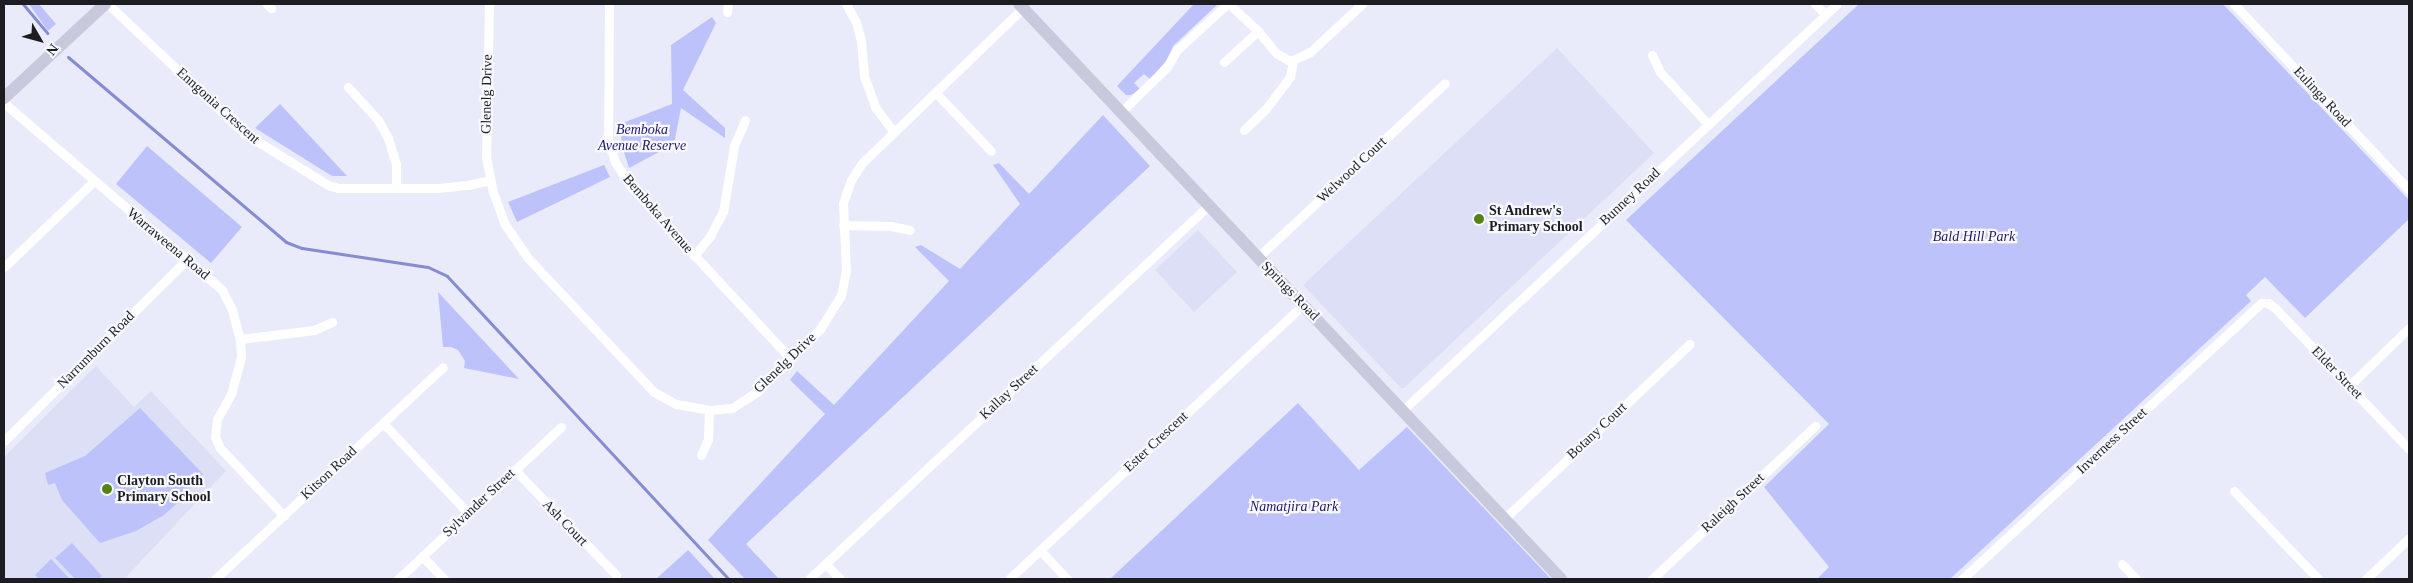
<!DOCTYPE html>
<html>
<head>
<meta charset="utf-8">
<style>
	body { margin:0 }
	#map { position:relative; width:2413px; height:583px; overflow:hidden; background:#e9ebfa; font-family:"Times New Roman",serif }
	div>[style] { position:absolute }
	.built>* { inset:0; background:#dddff6 }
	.green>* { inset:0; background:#bec2fa }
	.stream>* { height:3px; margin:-1.5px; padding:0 1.5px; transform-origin:1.5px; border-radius:1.5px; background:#878bd1 }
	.minor>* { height:9px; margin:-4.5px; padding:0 4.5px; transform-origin:4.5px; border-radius:4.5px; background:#fff }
	.secondary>* { height:12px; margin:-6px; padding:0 6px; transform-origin:6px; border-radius:6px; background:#c8c9dc }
	.dots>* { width:14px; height:14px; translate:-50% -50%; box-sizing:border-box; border:2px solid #f8f9ff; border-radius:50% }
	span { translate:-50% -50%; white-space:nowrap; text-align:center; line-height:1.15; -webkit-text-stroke:4.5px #f8f9ff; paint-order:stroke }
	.street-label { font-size:14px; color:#1c1c21 }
	.park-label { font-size:14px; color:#231668; font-style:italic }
	.poi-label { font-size:14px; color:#1c1c21; font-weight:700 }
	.left { translate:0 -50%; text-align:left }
	.frame { position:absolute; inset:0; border:5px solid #1c1c21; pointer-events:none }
	.north { position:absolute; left:15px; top:15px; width:50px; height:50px; -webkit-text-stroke:4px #f8f9ff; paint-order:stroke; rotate:128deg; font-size:14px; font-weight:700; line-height:20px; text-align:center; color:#1c1c21 }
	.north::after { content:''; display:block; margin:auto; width:18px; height:22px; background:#1c1c21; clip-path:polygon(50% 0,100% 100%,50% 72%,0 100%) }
</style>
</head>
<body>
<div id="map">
	<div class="built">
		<i style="clip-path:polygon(1557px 48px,1654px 153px,1404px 388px,1401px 388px,1303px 285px)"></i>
		<i style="clip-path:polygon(1198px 230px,1237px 272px,1194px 312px,1155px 270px)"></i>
		<i style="clip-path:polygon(96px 366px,134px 407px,151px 391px,226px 471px,124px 579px,4px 579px,4px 457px)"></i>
	</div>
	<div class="green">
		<i style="clip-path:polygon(29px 4px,39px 4px,56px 24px,48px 31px)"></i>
		<i style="clip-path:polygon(1194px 4px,1218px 4px,1173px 46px,1166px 61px,1150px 79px,1144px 74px,1134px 83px,1140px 89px,1131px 95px,1126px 95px,1117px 86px)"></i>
		<i style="clip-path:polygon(1859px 4px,2223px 4px,2409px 200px,2409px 219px,2305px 318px,2265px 277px,2246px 295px,2251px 301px,1950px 579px,1817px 579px,1829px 567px,1764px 487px,1829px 424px,1626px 220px)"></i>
		<i style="clip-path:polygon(712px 17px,716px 23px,683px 90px,725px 128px,725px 138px,681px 108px,674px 144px,629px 168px,622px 146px,620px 124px,672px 104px,671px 45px)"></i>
		<i style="clip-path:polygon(280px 104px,347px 176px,332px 176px,255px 128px)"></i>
		<i style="clip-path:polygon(1103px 115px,1150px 166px,746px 544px,779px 579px,745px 579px,708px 540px,825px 414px,790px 380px,797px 371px,834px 405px,949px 281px,915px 247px,921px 245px,960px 269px,1020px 204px,993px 165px,999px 163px,1029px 194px)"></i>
		<i style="clip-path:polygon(147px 146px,242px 227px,211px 263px,116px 184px)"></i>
		<i style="clip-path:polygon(604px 165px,610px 177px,517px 222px,508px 202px)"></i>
		<i style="clip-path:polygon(438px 292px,519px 379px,464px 368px,465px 361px,458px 350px,451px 347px,443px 347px)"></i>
		<i style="clip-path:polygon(1298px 403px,1359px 470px,1407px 427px,1551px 579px,1110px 579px)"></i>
		<i style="clip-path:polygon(140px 408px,203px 474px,183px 498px,164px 515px,136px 531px,100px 543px,62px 500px,55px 483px,48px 485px,45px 473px,85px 456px)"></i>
		<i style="clip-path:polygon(72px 543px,102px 576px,98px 579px,75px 579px,55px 558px)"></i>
		<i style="clip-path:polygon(688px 550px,714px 578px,656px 579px)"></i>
		<i style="clip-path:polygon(51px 559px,70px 579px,39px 579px,35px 575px)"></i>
	</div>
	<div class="stream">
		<i style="left:23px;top:4px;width:38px;rotate:50deg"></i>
		<i style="left:68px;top:57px;width:286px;rotate:40.3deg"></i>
		<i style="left:286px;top:242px;width:17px;rotate:21deg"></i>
		<i style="left:302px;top:248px;width:127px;rotate:8.6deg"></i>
		<i style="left:428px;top:267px;width:21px;rotate:25deg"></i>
		<i style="left:447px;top:276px;width:414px;rotate:47.1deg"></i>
	</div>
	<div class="minor">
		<i style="left:108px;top:4px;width:187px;rotate:43.5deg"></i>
		<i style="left:244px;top:133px;width:99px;rotate:31.8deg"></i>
		<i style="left:328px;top:185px;width:10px;rotate:17deg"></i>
		<i style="left:338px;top:188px;width:100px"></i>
		<i style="left:438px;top:188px;width:30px;rotate:-6deg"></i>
		<i style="left:468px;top:185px;width:23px;rotate:-13deg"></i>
		<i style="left:267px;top:4px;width:6px;rotate:45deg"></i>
		<i style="left:489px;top:4px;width:153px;rotate:91.1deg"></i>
		<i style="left:486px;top:157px;width:36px;rotate:79deg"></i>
		<i style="left:493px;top:192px;width:33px;rotate:70deg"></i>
		<i style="left:504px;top:223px;width:42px;rotate:55.6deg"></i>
		<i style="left:528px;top:258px;width:184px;rotate:46.8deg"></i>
		<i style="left:654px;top:392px;width:25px;rotate:29deg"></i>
		<i style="left:676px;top:404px;width:34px;rotate:10deg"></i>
		<i style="left:709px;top:410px;width:23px;rotate:-5deg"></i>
		<i style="left:732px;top:408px;width:31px;rotate:-33deg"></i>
		<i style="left:758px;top:391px;width:88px;rotate:-45deg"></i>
		<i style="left:820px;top:329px;width:39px;rotate:-58deg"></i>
		<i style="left:841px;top:296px;width:25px;rotate:-79deg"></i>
		<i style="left:846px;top:271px;width:68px;rotate:-92.5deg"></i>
		<i style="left:843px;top:203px;width:24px;rotate:-71deg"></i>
		<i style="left:851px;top:180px;width:20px;rotate:-57deg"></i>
		<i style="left:862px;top:163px;width:223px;rotate:-43.9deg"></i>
		<i style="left:609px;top:4px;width:135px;rotate:90.4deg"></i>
		<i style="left:608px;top:139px;width:24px;rotate:73deg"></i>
		<i style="left:615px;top:162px;width:30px;rotate:57deg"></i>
		<i style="left:631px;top:187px;width:235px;rotate:47.1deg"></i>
		<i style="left:846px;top:4px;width:21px;rotate:61deg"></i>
		<i style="left:856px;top:22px;width:20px;rotate:75deg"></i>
		<i style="left:861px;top:41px;width:35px;rotate:85deg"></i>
		<i style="left:864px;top:76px;width:33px;rotate:70deg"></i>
		<i style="left:875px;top:107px;width:30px;rotate:53deg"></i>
		<i style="left:1229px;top:4px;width:40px;rotate:43deg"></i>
		<i style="left:1258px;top:31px;width:28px;rotate:51deg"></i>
		<i style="left:1276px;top:53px;width:16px;rotate:30deg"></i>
		<i style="left:1290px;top:61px;width:22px;rotate:-24deg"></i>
		<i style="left:1310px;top:52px;width:71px;rotate:-42.7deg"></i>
		<i style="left:1815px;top:4px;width:14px;rotate:45deg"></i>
		<i style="left:2234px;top:4px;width:255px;rotate:46.7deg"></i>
		<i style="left:727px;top:12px;width:8px;rotate:-83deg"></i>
		<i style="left:1652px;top:55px;width:19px;rotate:65deg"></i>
		<i style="left:1660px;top:72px;width:71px;rotate:47.3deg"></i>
		<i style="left:1224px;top:62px;width:46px;rotate:-42.4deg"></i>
		<i style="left:348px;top:87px;width:45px;rotate:47.7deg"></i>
		<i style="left:378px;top:120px;width:21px;rotate:61deg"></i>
		<i style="left:388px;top:138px;width:27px;rotate:73deg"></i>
		<i style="left:396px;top:164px;width:24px;rotate:90deg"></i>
		<i style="left:935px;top:92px;width:81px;rotate:46.5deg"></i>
		<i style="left:4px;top:103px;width:287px;rotate:40.6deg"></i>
		<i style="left:222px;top:290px;width:22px;rotate:63deg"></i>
		<i style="left:232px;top:310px;width:30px;rotate:75deg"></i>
		<i style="left:240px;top:339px;width:18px;rotate:87deg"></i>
		<i style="left:241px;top:357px;width:38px;rotate:105deg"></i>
		<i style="left:231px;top:394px;width:29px;rotate:119deg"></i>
		<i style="left:217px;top:419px;width:18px;rotate:96deg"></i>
		<i style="left:215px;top:437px;width:12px;rotate:66deg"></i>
		<i style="left:220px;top:448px;width:93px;rotate:46.7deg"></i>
		<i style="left:1121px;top:112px;width:64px;rotate:-44.4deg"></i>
		<i style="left:1167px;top:67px;width:20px;rotate:-60deg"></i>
		<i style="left:1177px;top:50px;width:68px;rotate:-42.6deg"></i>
		<i style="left:1244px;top:130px;width:29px;rotate:-44deg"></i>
		<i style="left:1265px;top:110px;width:41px;rotate:-52.9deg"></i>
		<i style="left:1290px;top:77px;width:17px;rotate:-80deg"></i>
		<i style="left:843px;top:225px;width:48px;rotate:1.2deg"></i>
		<i style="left:891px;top:226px;width:19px;rotate:12deg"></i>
		<i style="left:694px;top:256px;width:26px;rotate:-51deg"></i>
		<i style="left:710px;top:236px;width:27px;rotate:-62deg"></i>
		<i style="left:723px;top:212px;width:67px;rotate:-80.5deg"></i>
		<i style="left:734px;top:146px;width:28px;rotate:-67deg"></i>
		<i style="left:1258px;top:257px;width:255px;rotate:-42.9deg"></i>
		<i style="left:4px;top:267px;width:124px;rotate:-43.7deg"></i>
		<i style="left:240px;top:339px;width:75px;rotate:-6.9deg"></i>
		<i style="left:314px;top:330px;width:20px;rotate:-24deg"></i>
		<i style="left:2349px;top:386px;width:83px;rotate:-44deg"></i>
		<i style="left:1403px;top:410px;width:594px;rotate:-43.09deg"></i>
		<i style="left:383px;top:423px;width:124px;rotate:46.6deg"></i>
		<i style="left:4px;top:441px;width:258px;rotate:-44.8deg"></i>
		<i style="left:701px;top:455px;width:17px;rotate:-66deg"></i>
		<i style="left:708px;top:439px;width:29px;rotate:-88deg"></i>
		<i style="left:515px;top:470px;width:146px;rotate:46.1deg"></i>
		<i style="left:2234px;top:491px;width:122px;rotate:46.3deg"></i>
		<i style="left:1504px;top:519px;width:255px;rotate:-43.3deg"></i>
		<i style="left:1040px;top:550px;width:40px;rotate:47deg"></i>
		<i style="left:422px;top:556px;width:32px;rotate:46deg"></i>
		<i style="left:826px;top:564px;width:21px;rotate:47deg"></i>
		<i style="left:2122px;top:564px;width:21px;rotate:47deg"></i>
		<i style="left:215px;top:579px;width:311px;rotate:-42.9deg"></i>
		<i style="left:398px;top:579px;width:223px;rotate:-43deg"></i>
		<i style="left:809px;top:579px;width:548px;rotate:-43.08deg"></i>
		<i style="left:1009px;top:579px;width:402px;rotate:-43deg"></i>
		<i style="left:1652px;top:579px;width:224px;rotate:-43.2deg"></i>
		<i style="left:1962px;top:579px;width:407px;rotate:-42.7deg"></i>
		<i style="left:2261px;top:303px;width:7px"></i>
		<i style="left:2268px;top:303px;width:9px;rotate:36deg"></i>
		<i style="left:2275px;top:308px;width:195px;rotate:46.5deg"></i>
		<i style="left:2366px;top:579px;width:59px;rotate:-43.6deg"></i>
	</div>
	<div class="secondary">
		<i style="left:1019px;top:4px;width:790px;rotate:46.69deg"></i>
		<i style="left:4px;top:98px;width:138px;rotate:-42.9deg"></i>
	</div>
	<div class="dots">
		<i style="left:1479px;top:219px;background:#548312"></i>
		<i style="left:107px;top:489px;background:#548312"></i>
	</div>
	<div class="street-label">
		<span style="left:487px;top:94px;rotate:-89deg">Glenelg Drive</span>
		<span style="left:2322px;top:97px;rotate:47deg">Eulinga Road</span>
		<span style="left:218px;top:106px;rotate:42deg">Enngonia Crescent</span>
		<span style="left:1352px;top:170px;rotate:-43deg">Welwood Court</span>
		<span style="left:1630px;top:197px;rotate:-43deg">Bunney Road</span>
		<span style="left:658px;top:214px;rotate:49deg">Bemboka Avenue</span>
		<span style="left:168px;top:244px;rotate:40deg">Warraweena Road</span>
		<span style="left:1290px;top:291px;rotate:46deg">Springs Road</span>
		<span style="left:96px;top:350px;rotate:-45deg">Narrumburn Road</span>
		<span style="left:785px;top:363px;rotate:-44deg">Glenelg Drive</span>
		<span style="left:2337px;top:373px;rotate:46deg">Elder Street</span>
		<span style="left:1009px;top:392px;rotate:-43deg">Kallay Street</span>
		<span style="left:1597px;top:431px;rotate:-43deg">Botany Court</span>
		<span style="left:2112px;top:441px;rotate:-43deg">Inverness Street</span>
		<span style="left:1156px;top:442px;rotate:-43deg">Ester Crescent</span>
		<span style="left:329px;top:473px;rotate:-43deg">Kitson Road</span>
		<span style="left:479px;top:503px;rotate:-43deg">Sylvander Street</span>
		<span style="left:1733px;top:503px;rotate:-43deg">Raleigh Street</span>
		<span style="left:565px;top:523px;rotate:46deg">Ash Court</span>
	</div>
	<div class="park-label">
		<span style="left:642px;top:138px">Bemboka<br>Avenue Reserve</span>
		<span style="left:1974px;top:237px">Bald Hill Park</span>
		<span style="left:1294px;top:507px">Namatjira Park</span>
	</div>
	<div class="poi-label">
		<span class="left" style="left:1489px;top:219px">St Andrew's<br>Primary School</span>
		<span class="left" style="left:117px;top:489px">Clayton South<br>Primary School</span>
	</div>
	<div class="frame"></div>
	<div class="north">N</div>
</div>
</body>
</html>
